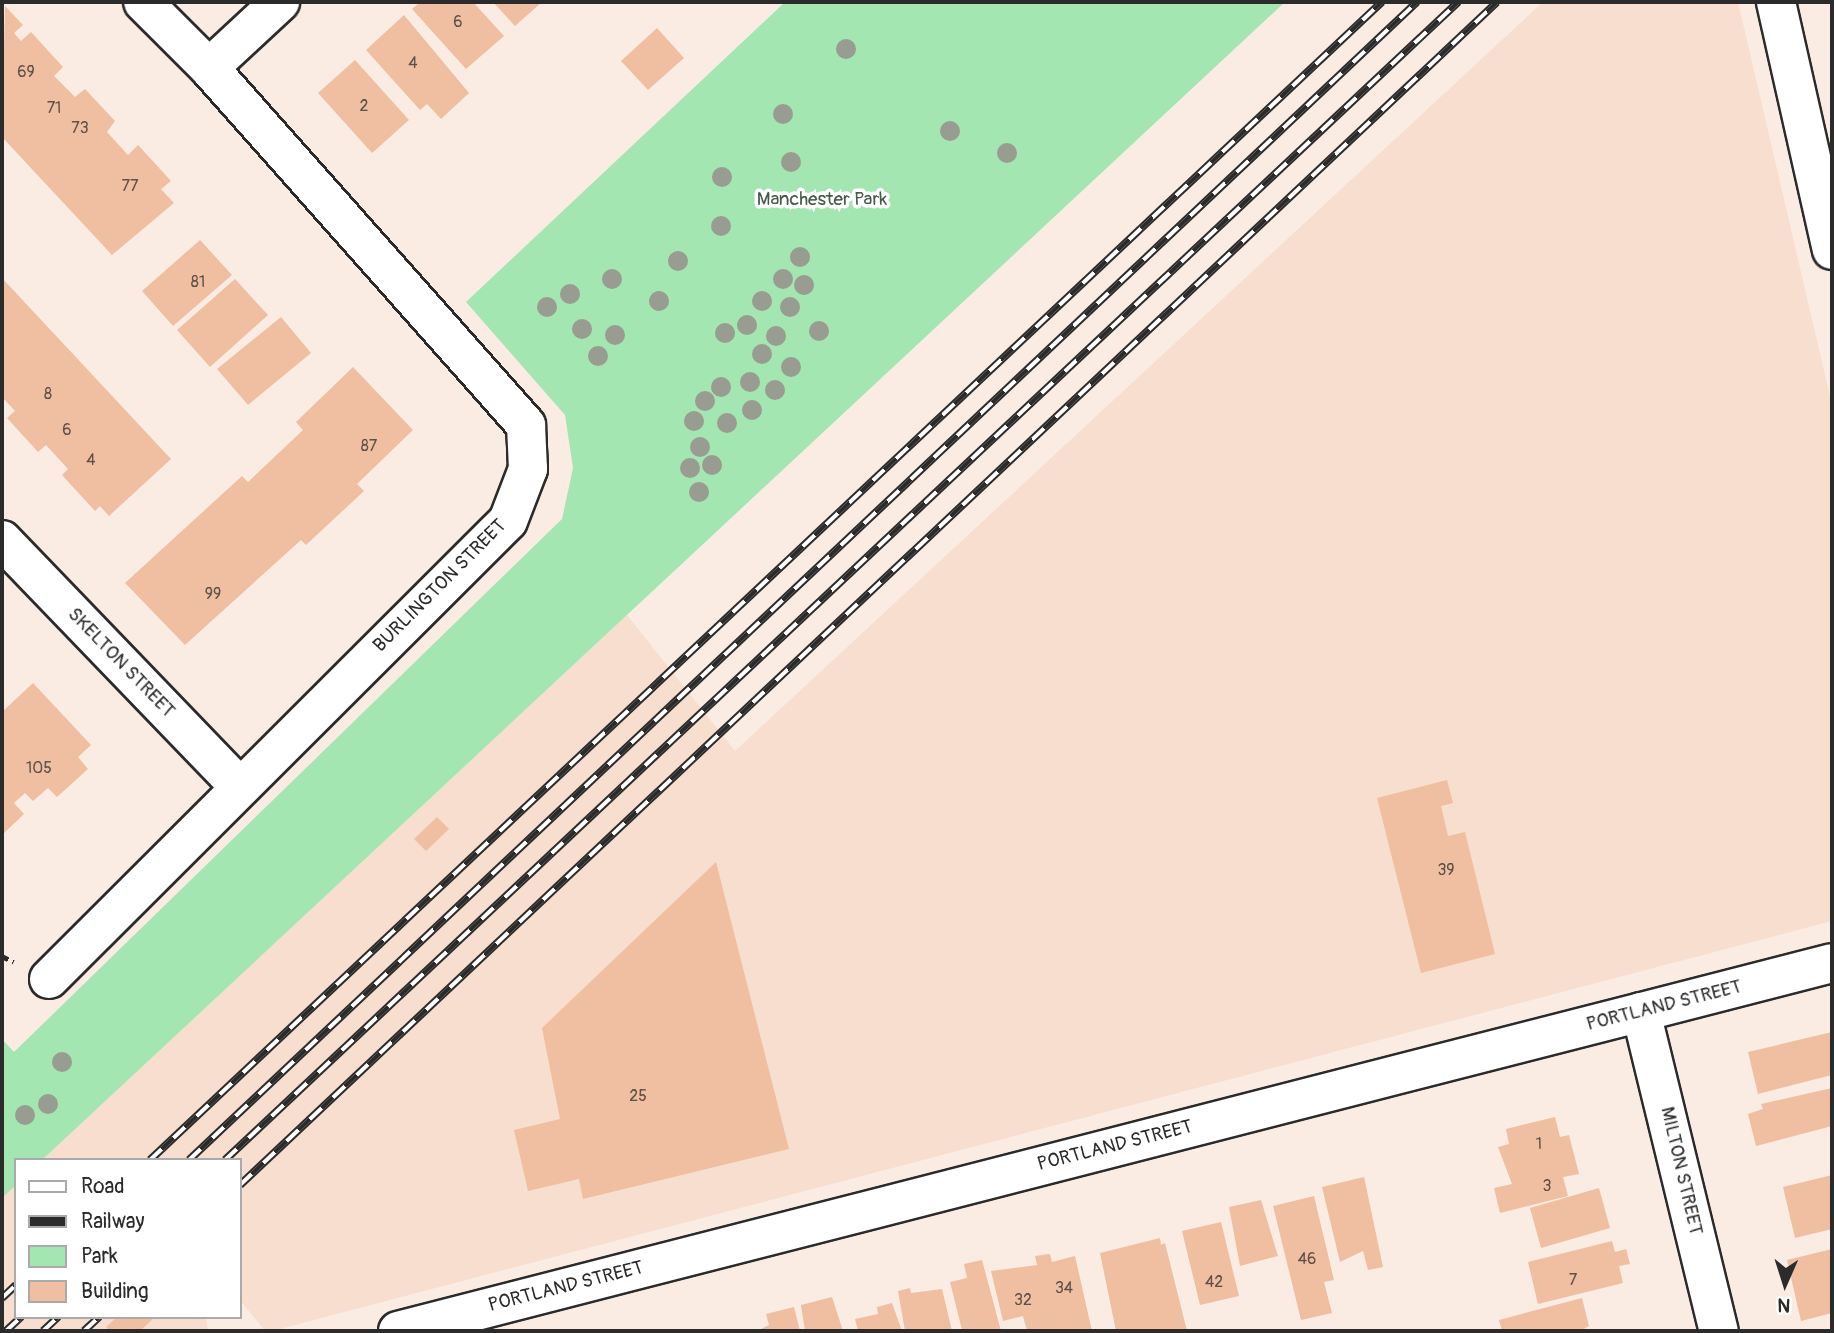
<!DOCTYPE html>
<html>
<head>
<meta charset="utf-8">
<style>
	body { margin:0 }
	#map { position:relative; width:1834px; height:1333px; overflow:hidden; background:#faece3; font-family:Pangolin,sans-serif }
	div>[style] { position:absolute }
	.built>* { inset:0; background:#f7decf }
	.green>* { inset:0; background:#a3e6b1 }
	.building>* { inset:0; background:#f0bea1 }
	.path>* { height:4.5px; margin-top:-2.25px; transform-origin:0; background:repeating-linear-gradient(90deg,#2b2b2b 0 7px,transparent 0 12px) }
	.roads { filter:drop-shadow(2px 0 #2b2b2b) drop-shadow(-2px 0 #2b2b2b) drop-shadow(0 2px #2b2b2b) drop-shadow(0 -2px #2b2b2b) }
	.street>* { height:38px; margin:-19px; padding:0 19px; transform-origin:19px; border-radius:19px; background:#fff }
	.rail>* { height:8px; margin-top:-4px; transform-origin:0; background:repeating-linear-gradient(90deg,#fff 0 16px,#2b2b2b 0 32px); box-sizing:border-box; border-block:2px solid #2b2b2b }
	.trees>* { width:20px; height:20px; margin:-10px; border-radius:50%; background:#999c90 }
	span { translate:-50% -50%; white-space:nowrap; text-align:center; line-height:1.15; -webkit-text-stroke:7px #fff; paint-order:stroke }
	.number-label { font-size:16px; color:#5c5048 }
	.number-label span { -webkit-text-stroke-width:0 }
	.park-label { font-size:19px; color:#495a4c }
	.street-label { font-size:19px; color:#2b2b2b }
	.frame { position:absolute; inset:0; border:4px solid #2b2b2b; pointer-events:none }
	.legend { position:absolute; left:14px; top:1158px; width:228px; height:161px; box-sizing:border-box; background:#fff; border:2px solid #aaa; margin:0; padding:9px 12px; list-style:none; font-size:21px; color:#2b2b2b }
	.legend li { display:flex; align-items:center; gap:14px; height:35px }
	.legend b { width:35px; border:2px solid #aaa }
	.north { position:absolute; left:1750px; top:1249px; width:70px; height:70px; -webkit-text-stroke:5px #fff; paint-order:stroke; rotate:183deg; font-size:19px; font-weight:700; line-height:28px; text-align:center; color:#2b2b2b }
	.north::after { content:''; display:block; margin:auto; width:24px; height:32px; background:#2b2b2b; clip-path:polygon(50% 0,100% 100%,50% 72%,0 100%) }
</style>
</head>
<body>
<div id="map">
	<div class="built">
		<i style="clip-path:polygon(1543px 2px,1738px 2px,1832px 405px,1832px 921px,272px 1331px,265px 1331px,240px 1300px,240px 1160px,42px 1160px,627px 615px,735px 751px)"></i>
		<i style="clip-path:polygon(16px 1185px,16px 1317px,206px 1317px,208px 1331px,2px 1331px,2px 1198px)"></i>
	</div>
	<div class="green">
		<i style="clip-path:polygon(785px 2px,1285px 2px,42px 1160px,16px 1160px,16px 1185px,2px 1198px,2px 1039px,14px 1052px,562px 519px,573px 468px,565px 415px,466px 302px)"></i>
	</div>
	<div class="building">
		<i style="clip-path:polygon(420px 2px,473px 2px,504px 36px,466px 69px,412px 9px)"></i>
		<i style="clip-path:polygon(493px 2px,542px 2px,515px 26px)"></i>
		<i style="clip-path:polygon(5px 6px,23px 25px,14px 33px,21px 41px,31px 32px,63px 67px,54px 76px,75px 97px,85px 89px,115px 121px,107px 132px,128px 155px,138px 145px,171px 181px,161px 189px,174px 203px,112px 255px,2px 137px)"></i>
		<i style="clip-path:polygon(404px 15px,469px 93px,441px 119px,427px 104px,420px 110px,366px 50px)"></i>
		<i style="clip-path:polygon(657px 28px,684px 58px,648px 90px,621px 61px)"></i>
		<i style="clip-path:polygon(355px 60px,409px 120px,372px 153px,318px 93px)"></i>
		<i style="clip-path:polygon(200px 240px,232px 275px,173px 326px,142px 291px)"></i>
		<i style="clip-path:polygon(2px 278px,171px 459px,109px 516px,100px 506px,95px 511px,62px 475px,68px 469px,46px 445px,38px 452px,7px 418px,15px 411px,2px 397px)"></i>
		<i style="clip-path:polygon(235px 279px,268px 315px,210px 367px,177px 330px)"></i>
		<i style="clip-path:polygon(281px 317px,311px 353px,248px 405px,217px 369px)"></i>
		<i style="clip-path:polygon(353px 367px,413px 430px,357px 484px,364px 491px,306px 545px,301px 540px,185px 645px,125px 583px,242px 476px,248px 482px,303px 430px,296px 422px)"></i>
		<i style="clip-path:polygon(33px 683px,91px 745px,78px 757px,88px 769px,57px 797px,48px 788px,33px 801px,25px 793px,14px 803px,24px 814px,2px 835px,2px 712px)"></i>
		<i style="clip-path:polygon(1447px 780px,1453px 803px,1441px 806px,1448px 836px,1465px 832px,1495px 954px,1421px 973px,1377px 798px)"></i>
		<i style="clip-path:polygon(437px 817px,449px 829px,426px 851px,414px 839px)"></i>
		<i style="clip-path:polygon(716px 862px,789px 1149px,583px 1199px,579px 1179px,528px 1191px,514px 1130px,560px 1119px,542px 1028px)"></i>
		<i style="clip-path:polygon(1832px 1032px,1832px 1075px,1758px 1094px,1748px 1052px)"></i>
		<i style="clip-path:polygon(1832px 1088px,1832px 1126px,1756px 1146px,1748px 1114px,1763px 1109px,1761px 1104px)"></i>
		<i style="clip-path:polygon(1555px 1117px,1560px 1137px,1569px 1135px,1579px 1174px,1563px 1177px,1568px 1196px,1500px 1213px,1494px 1188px,1512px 1184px,1498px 1147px,1509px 1144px,1506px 1129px)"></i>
		<i style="clip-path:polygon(1832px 1175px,1832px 1229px,1795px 1238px,1783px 1187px)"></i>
		<i style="clip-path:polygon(1364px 1177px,1383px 1267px,1368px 1270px,1363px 1251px,1340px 1262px,1322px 1187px)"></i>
		<i style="clip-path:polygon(1599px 1188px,1610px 1228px,1541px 1248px,1530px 1208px)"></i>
		<i style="clip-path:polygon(1314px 1196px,1334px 1280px,1324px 1282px,1332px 1313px,1301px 1320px,1273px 1206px)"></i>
		<i style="clip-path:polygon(1261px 1200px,1278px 1256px,1240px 1266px,1229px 1207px)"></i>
		<i style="clip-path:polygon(1221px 1222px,1239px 1296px,1200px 1305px,1182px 1231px)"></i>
		<i style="clip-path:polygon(1160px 1238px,1161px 1245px,1165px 1243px,1187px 1331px,1116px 1331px,1100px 1253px)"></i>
		<i style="clip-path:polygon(1612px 1241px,1615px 1252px,1626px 1249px,1630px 1264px,1619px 1266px,1623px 1283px,1538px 1304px,1528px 1262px)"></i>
		<i style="clip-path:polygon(1832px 1249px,1832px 1313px,1801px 1321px,1787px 1260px)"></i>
		<i style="clip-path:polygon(1050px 1254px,1052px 1262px,1075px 1256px,1092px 1331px,1027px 1331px,1023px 1316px,1003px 1321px,991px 1271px,1037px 1265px,1035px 1256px)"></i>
		<i style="clip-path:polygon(982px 1260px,1001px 1331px,962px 1330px,950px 1282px,967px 1278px,964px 1264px)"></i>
		<i style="clip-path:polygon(910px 1288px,911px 1293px,942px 1289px,952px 1331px,905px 1331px,898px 1291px)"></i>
		<i style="clip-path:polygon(832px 1297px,843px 1331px,805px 1331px,801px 1305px)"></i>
		<i style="clip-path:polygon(1582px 1298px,1589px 1326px,1580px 1331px,1502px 1331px,1499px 1320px)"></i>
		<i style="clip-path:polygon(892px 1303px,902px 1331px,858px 1331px,855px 1319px,878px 1314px,877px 1307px)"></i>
		<i style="clip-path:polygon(794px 1307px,800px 1331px,757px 1331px,769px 1325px,766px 1314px)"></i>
		<i style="clip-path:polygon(117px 1317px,155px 1317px,140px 1331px,110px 1331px,106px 1327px)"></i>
	</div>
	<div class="path">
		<i style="left:2px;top:956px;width:13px;rotate:27deg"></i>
	</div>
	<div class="roads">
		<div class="street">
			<i style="left:1776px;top:2px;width:254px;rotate:77.3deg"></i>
			<i style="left:209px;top:68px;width:97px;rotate:-42.9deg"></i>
			<i style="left:2px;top:540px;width:342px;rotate:46.1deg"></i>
			<i style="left:49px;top:979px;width:648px;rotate:-44.94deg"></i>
			<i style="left:508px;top:521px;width:56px;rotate:-69deg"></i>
			<i style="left:528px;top:469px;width:44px;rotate:-92.6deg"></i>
			<i style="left:526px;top:425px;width:477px;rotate:-131.6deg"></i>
			<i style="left:209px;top:68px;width:93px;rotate:-135deg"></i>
			<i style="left:1641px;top:1012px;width:328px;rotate:76.3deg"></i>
			<i style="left:398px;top:1331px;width:1480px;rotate:-14.39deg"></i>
		</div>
	</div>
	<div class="rail">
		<i style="left:150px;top:1160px;width:1691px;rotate:-43.23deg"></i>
		<i style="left:189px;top:1160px;width:1688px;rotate:-43.32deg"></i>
		<i style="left:225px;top:1160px;width:1692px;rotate:-43.2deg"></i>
		<i style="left:240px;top:1185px;width:1726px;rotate:-43.26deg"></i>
		<i style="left:2px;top:1298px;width:19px;rotate:-43deg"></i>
		<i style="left:6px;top:1331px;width:21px;rotate:-43deg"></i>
		<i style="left:43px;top:1331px;width:21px;rotate:-43deg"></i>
		<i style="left:84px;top:1331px;width:21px;rotate:-43deg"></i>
	</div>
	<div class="trees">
		<i style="left:846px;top:49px"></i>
		<i style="left:783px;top:114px"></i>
		<i style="left:950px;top:131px"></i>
		<i style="left:1007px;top:153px"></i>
		<i style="left:791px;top:162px"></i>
		<i style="left:722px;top:177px"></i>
		<i style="left:721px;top:226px"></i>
		<i style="left:800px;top:257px"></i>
		<i style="left:678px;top:261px"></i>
		<i style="left:612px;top:279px"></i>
		<i style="left:783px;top:279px"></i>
		<i style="left:804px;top:285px"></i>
		<i style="left:570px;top:294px"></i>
		<i style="left:659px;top:301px"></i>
		<i style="left:762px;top:301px"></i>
		<i style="left:547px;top:307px"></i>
		<i style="left:790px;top:307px"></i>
		<i style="left:747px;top:325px"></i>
		<i style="left:582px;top:329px"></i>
		<i style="left:819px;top:331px"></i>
		<i style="left:725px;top:333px"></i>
		<i style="left:615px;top:335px"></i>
		<i style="left:776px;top:336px"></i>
		<i style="left:762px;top:354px"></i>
		<i style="left:598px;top:356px"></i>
		<i style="left:791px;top:367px"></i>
		<i style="left:750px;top:382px"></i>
		<i style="left:721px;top:387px"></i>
		<i style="left:775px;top:390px"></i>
		<i style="left:705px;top:401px"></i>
		<i style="left:752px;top:410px"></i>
		<i style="left:694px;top:421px"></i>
		<i style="left:727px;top:423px"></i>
		<i style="left:700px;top:447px"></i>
		<i style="left:712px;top:465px"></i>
		<i style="left:690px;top:468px"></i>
		<i style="left:699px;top:492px"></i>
		<i style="left:62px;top:1062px"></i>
		<i style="left:48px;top:1104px"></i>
		<i style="left:25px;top:1115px"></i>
	</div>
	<div class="number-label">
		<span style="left:458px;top:22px">6</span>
		<span style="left:413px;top:63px">4</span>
		<span style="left:26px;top:72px">69</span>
		<span style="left:364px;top:106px">2</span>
		<span style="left:54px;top:108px">71</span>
		<span style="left:80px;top:128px">73</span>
		<span style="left:130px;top:186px">77</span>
		<span style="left:198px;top:282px">81</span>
		<span style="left:48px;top:394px">8</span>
		<span style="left:67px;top:430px">6</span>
		<span style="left:369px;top:446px">87</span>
		<span style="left:91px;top:460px">4</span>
		<span style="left:213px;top:594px">99</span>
		<span style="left:39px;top:768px">105</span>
		<span style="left:1446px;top:870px">39</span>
		<span style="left:638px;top:1096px">25</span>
		<span style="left:1539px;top:1144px">1</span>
		<span style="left:1547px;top:1186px">3</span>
		<span style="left:1307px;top:1259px">46</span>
		<span style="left:1573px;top:1280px">7</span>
		<span style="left:1214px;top:1282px">42</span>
		<span style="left:1064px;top:1288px">34</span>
		<span style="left:1023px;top:1300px">32</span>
	</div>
	<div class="park-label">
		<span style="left:822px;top:200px">Manchester Park</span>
	</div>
	<div class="street-label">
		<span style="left:440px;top:586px;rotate:-45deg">BURLINGTON STREET</span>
		<span style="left:121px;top:663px;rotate:46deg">SKELTON STREET</span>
		<span style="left:1664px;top:1006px;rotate:-14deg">PORTLAND STREET</span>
		<span style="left:1115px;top:1146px;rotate:-14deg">PORTLAND STREET</span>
		<span style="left:1681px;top:1171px;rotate:77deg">MILTON STREET</span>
		<span style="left:566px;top:1287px;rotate:-14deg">PORTLAND STREET</span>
	</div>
	<div class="frame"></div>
	<ul class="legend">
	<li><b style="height:9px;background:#fff"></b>Road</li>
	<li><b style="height:9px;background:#2b2b2b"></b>Railway</li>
	<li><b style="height:19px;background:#a3e6b1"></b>Park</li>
	<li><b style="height:19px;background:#f0bea1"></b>Building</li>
	</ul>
	<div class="north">N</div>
</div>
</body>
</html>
